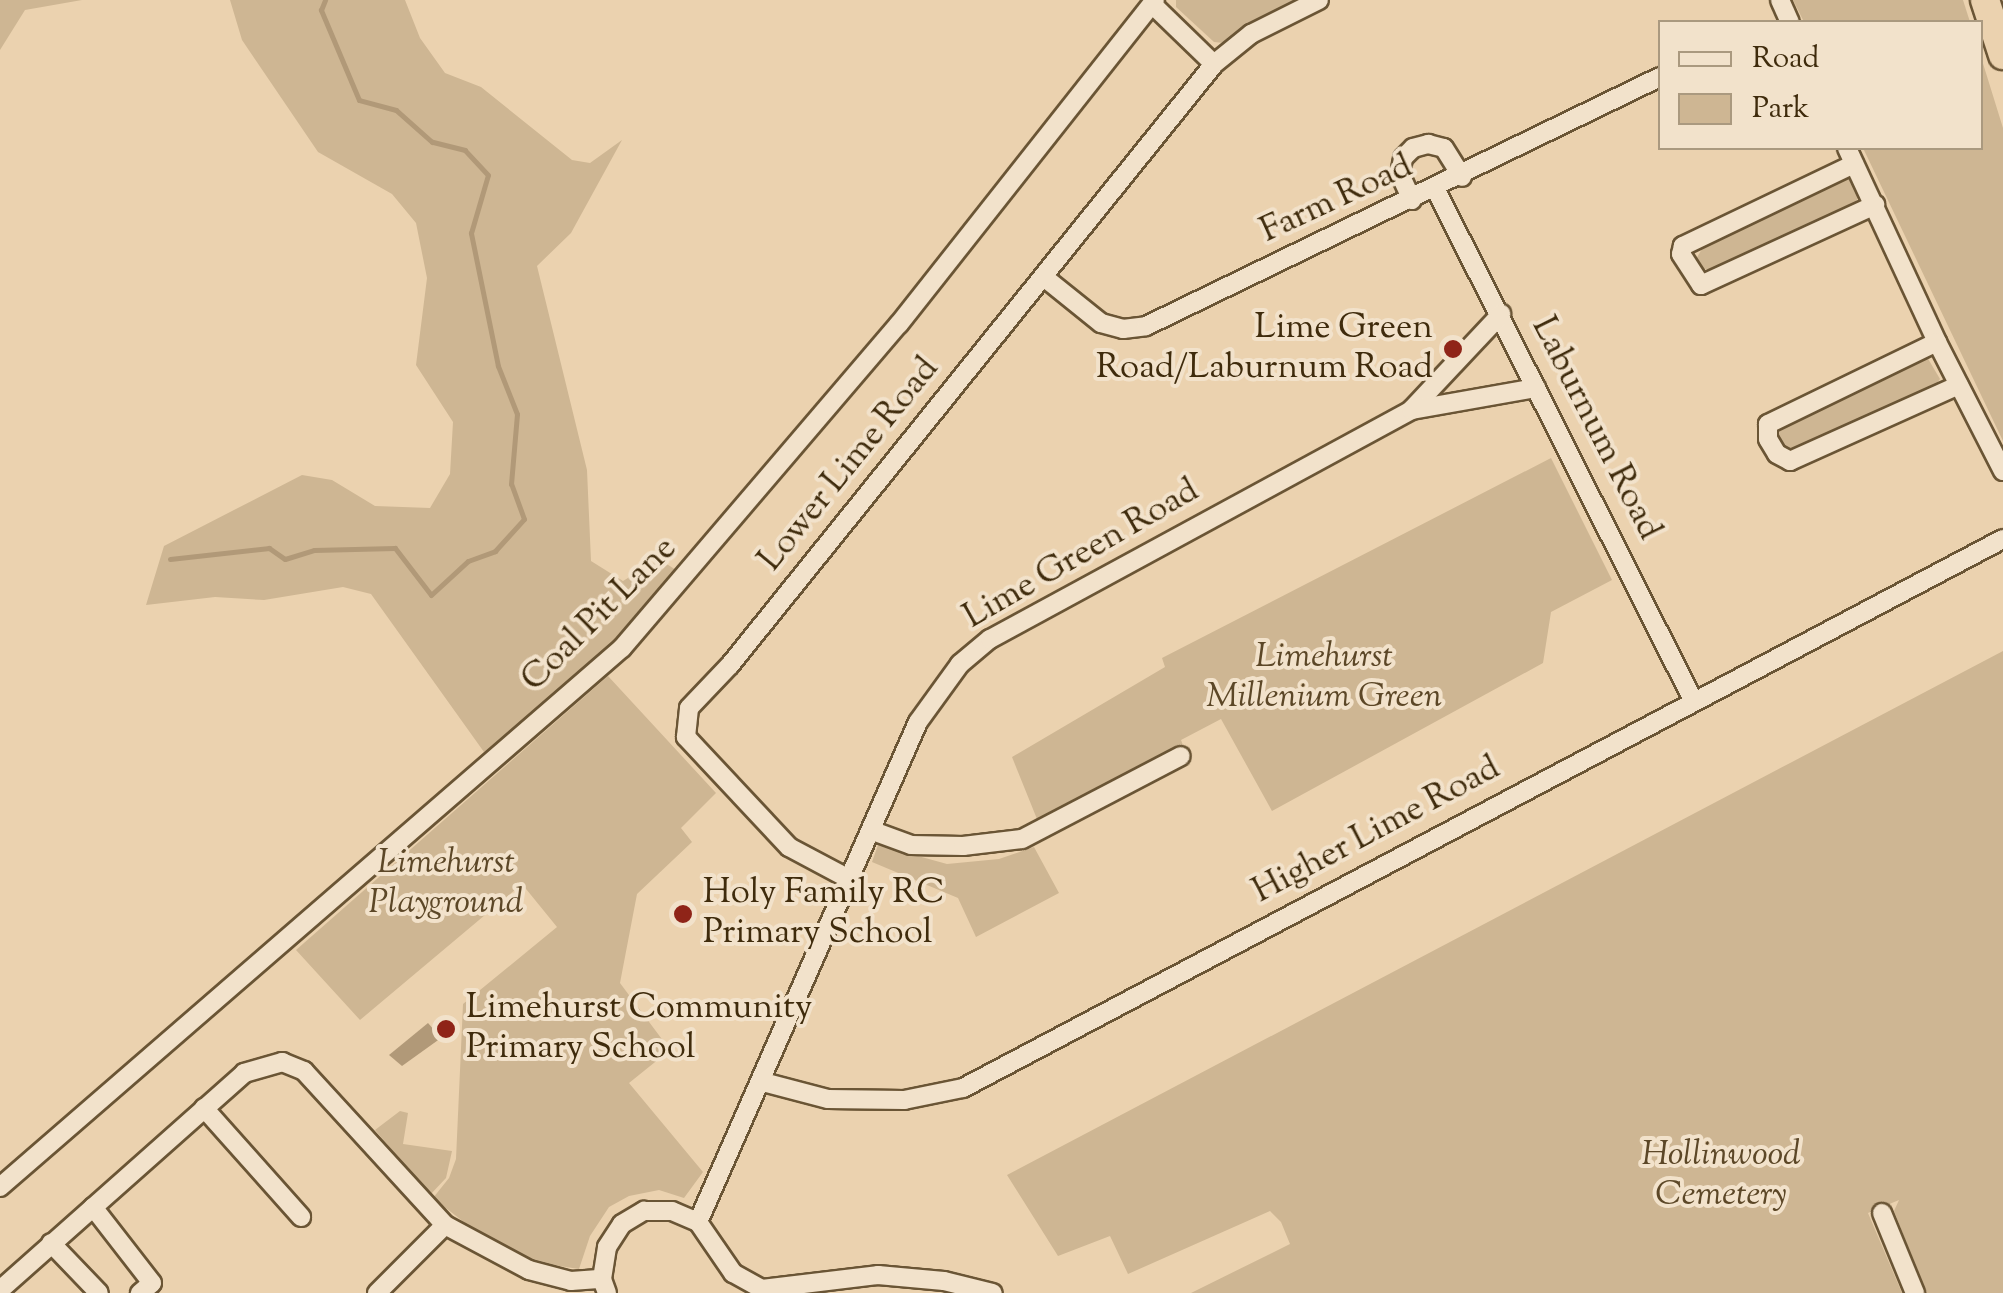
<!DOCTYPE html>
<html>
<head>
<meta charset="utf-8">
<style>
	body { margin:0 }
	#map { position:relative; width:2003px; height:1293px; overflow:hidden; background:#ebd2af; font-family:"Sorts Mill Goudy",serif }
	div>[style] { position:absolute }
	.green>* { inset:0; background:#ceb693 }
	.water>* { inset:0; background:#b19978 }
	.stream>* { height:5px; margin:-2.5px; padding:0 2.5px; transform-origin:2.5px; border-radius:2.5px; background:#b19978 }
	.roads { filter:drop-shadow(2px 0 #6a5535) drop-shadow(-2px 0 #6a5535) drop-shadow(0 2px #6a5535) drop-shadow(0 -2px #6a5535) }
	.minor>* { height:18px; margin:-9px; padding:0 9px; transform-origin:9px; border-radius:9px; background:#f2e2cb }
	.highway>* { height:28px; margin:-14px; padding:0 14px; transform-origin:14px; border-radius:14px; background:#ebd2af }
	.dots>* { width:28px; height:28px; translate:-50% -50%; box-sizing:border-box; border:5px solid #f2e2cb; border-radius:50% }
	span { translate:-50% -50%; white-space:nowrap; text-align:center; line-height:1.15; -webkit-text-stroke:8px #f2e2cb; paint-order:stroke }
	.street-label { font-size:35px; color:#3f2b0c }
	.poi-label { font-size:35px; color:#3f2b0c }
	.right { translate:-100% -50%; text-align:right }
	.left { translate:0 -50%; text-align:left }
	.park-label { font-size:35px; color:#5c4727; font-style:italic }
	.legend { position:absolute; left:1658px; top:20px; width:325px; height:130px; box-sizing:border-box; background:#f2e2cb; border:2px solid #aa997f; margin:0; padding:12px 18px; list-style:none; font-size:30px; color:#3f2b0c }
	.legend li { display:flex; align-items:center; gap:20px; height:50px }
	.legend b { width:50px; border:2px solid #aa997f }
</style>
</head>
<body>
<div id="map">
	<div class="green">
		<i style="clip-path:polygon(0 0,82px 0,25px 10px,0 50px)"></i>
		<i style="clip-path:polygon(230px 0,405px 0,420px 38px,445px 73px,481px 87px,572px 160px,590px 163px,622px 140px,571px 233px,537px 266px,587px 470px,591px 561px,623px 581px,659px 559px,676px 570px,612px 647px,484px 752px,371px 594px,343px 587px,264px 600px,215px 597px,146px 605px,164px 546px,302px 475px,332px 480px,375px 506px,430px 508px,450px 474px,453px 422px,416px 365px,427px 278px,416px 223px,392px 194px,318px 152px,242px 40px)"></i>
		<i style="clip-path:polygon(1176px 0,1294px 0,1224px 43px,1214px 42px,1176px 7px)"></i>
		<i style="clip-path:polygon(1793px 0,1963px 0,1970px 22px,1804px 22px)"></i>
		<i style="clip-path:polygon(1981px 57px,2003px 128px,2003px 441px,1863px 148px,1980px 148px)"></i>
		<i style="clip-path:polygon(1847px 178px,1854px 178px,1861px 191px,1856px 202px,1717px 269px,1702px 269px,1695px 261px,1703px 247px)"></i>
		<i style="clip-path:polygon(1927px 357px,1940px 379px,1937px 383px,1792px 450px,1778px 442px,1780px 426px)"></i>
		<i style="clip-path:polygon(1551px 458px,1612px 580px,1551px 612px,1543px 663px,1272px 811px,1221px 719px,1181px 740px,1184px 748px,1037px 819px,1012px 757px,1165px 667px,1162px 658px)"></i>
		<i style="clip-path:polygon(2003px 651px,2003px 1293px,1926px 1293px,1894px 1211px,1899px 1200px,1868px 1213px,1902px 1293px,1191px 1293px,1290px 1244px,1281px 1222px,1270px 1211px,1128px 1274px,1110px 1236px,1058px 1256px,1007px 1175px)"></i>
		<i style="clip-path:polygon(608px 676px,716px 793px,681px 828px,692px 842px,637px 894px,620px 983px,670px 1050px,629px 1083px,703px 1172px,684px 1198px,659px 1190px,629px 1196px,609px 1207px,590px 1236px,579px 1269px,540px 1263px,487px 1240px,433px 1198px,449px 1178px,456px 1159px,463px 1004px,557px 927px,522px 884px,360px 1020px,296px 950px)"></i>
		<i style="clip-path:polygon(878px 845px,947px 864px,999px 859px,1034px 847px,1059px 893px,976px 937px,958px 898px,872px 862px)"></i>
		<i style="clip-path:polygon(400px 1111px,408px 1113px,403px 1144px,452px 1151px,446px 1178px,430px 1195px,375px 1130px)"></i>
	</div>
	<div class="water">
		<i style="clip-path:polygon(428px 1023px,441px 1038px,402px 1066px,389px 1055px)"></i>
	</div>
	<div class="stream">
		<i style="left:170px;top:559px;width:100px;rotate:-6.3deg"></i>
		<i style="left:269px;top:548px;width:19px;rotate:35deg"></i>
		<i style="left:285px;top:559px;width:30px;rotate:-17deg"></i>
		<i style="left:314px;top:550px;width:81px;rotate:-1.4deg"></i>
		<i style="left:395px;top:548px;width:59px;rotate:52.5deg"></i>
		<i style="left:431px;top:595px;width:50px;rotate:-42.6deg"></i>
		<i style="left:468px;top:561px;width:29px;rotate:-20deg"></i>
		<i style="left:495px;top:551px;width:43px;rotate:-47.8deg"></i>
		<i style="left:524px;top:519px;width:37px;rotate:-110deg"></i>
		<i style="left:511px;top:484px;width:70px;rotate:-85.1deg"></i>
		<i style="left:517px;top:414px;width:52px;rotate:-111.6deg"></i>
		<i style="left:498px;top:366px;width:136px;rotate:-101.5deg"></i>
		<i style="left:471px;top:233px;width:60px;rotate:-73.7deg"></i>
		<i style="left:488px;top:175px;width:34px;rotate:-133deg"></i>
		<i style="left:465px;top:150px;width:34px;rotate:-166deg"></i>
		<i style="left:432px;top:142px;width:48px;rotate:-138.4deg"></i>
		<i style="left:396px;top:110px;width:38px;rotate:-165deg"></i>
		<i style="left:359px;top:100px;width:98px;rotate:-112.9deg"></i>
		<i style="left:321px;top:10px;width:11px;rotate:-68deg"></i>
	</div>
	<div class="roads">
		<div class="minor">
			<i style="left:1780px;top:0;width:24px;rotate:66deg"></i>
			<i style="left:1152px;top:4px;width:86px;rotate:44.1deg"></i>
			<i style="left:1847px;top:148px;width:214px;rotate:65.1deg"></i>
			<i style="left:1937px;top:342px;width:145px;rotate:62.9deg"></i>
			<i style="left:1854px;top:164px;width:190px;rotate:154.4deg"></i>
			<i style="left:1683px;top:246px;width:8px;rotate:104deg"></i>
			<i style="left:1681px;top:254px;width:37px;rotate:57deg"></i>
			<i style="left:1701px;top:285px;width:192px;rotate:-24.7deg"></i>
			<i style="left:1436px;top:190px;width:571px;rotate:63.26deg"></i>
			<i style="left:1412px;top:200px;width:29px;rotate:-115deg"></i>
			<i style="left:1400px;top:174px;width:16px;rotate:-79deg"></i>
			<i style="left:1403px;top:158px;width:14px;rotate:-45deg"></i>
			<i style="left:1413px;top:148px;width:16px;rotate:-15deg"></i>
			<i style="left:1428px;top:144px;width:16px;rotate:14deg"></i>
			<i style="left:1444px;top:148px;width:34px;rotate:58deg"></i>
			<i style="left:1045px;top:278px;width:72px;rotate:38.8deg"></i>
			<i style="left:1101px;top:323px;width:23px;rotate:15deg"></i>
			<i style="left:1123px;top:329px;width:23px;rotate:-7deg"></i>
			<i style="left:1146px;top:326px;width:571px;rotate:-25.85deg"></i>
			<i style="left:1937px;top:342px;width:188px;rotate:154.1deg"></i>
			<i style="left:1768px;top:424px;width:15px;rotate:90deg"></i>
			<i style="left:1768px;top:439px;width:17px;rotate:59deg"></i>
			<i style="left:1777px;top:454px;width:15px;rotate:28deg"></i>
			<i style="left:1790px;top:461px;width:185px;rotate:-24.2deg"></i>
			<i style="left:1411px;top:410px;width:132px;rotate:-46.8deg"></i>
			<i style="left:873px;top:831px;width:40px;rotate:20.2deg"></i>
			<i style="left:911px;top:845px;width:52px;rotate:1.1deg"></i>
			<i style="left:963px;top:846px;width:59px;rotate:-6.8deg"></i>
			<i style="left:1022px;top:839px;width:179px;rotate:-27.6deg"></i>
			<i style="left:851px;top:880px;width:70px;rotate:-152deg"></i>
			<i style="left:789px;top:847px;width:151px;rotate:-133.1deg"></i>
			<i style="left:686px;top:737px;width:29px;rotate:-84deg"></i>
			<i style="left:689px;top:708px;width:59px;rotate:-46.4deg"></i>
			<i style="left:730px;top:665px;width:772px;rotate:-51.15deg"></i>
			<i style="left:1214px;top:64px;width:48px;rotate:-39deg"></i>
			<i style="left:1251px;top:34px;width:76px;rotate:-26.6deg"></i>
			<i style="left:763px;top:1082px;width:67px;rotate:14.7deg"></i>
			<i style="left:828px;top:1099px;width:76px;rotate:0.8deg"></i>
			<i style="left:904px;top:1100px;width:60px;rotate:-11.5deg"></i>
			<i style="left:963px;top:1088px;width:1176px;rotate:-27.83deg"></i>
			<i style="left:204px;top:1108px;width:146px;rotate:48.3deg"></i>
			<i style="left:0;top:1187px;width:823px;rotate:-40.91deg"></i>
			<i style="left:622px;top:648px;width:426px;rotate:-49.5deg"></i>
			<i style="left:899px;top:324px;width:413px;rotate:-51.7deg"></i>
			<i style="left:93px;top:1207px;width:96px;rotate:52.2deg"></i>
			<i style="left:152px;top:1283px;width:16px;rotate:140deg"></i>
			<i style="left:1882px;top:1213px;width:87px;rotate:67.6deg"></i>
			<i style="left:698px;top:1222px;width:546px;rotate:-66.25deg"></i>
			<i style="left:918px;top:722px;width:72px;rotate:-54.1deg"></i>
			<i style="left:960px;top:664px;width:39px;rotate:-40deg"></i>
			<i style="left:990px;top:639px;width:479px;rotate:-28.5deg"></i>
			<i style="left:1411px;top:410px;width:127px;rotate:-10deg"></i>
			<i style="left:51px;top:1243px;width:69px;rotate:46.2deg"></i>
			<i style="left:0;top:1290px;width:327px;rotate:-41.6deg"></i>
			<i style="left:244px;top:1073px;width:40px;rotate:-16deg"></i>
			<i style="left:282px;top:1062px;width:24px;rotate:22deg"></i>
			<i style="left:304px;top:1071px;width:209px;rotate:47.5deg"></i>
			<i style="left:445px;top:1225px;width:95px;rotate:28.2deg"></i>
			<i style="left:529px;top:1270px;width:43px;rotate:14.7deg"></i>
			<i style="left:571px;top:1281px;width:31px;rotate:-4deg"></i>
			<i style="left:377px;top:1293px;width:96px;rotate:-45deg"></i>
			<i style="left:607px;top:1293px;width:15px;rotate:-110deg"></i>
			<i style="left:602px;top:1279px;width:32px;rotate:-81deg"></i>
			<i style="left:607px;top:1247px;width:27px;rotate:-57deg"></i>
			<i style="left:622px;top:1224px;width:26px;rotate:-31deg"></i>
			<i style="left:644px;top:1211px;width:28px"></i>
			<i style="left:672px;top:1211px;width:28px;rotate:23deg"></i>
			<i style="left:698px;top:1222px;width:62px;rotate:55.5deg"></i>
			<i style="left:733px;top:1273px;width:33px;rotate:29deg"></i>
			<i style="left:762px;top:1289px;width:117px;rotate:-6.9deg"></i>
			<i style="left:878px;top:1275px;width:66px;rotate:5.2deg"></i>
			<i style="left:944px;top:1281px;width:50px;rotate:13.8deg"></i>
		</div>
		<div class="highway">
			<i style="left:1985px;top:0;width:58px;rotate:71.9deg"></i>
		</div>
	</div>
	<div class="dots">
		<i style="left:1453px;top:349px;background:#8f2418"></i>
		<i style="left:683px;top:914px;background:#8f2418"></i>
		<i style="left:446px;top:1029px;background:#8f2418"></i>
	</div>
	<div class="street-label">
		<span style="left:1337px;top:200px;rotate:-25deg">Farm Road</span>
		<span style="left:1595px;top:429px;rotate:63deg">Laburnum Road</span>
		<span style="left:850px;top:465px;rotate:-51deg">Lower Lime Road</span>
		<span style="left:1082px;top:555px;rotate:-30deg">Lime Green Road</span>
		<span style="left:600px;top:615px;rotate:-45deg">Coal Pit Lane</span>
		<span style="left:1377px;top:831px;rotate:-28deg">Higher Lime Road</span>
	</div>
	<div class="poi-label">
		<span class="right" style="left:1433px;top:349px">Lime Green<br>Road/Laburnum Road</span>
		<span class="left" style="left:703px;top:914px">Holy Family RC<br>Primary School</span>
		<span class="left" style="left:466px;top:1029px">Limehurst Community<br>Primary School</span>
	</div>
	<div class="park-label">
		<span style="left:1324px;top:678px">Limehurst<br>Millenium Green</span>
		<span style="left:446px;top:884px">Limehurst<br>Playground</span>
		<span style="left:1721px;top:1176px">Hollinwood<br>Cemetery</span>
	</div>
	<ul class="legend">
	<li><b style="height:12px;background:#f2e2cb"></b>Road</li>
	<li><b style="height:28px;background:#ceb693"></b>Park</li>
	</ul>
</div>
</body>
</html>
